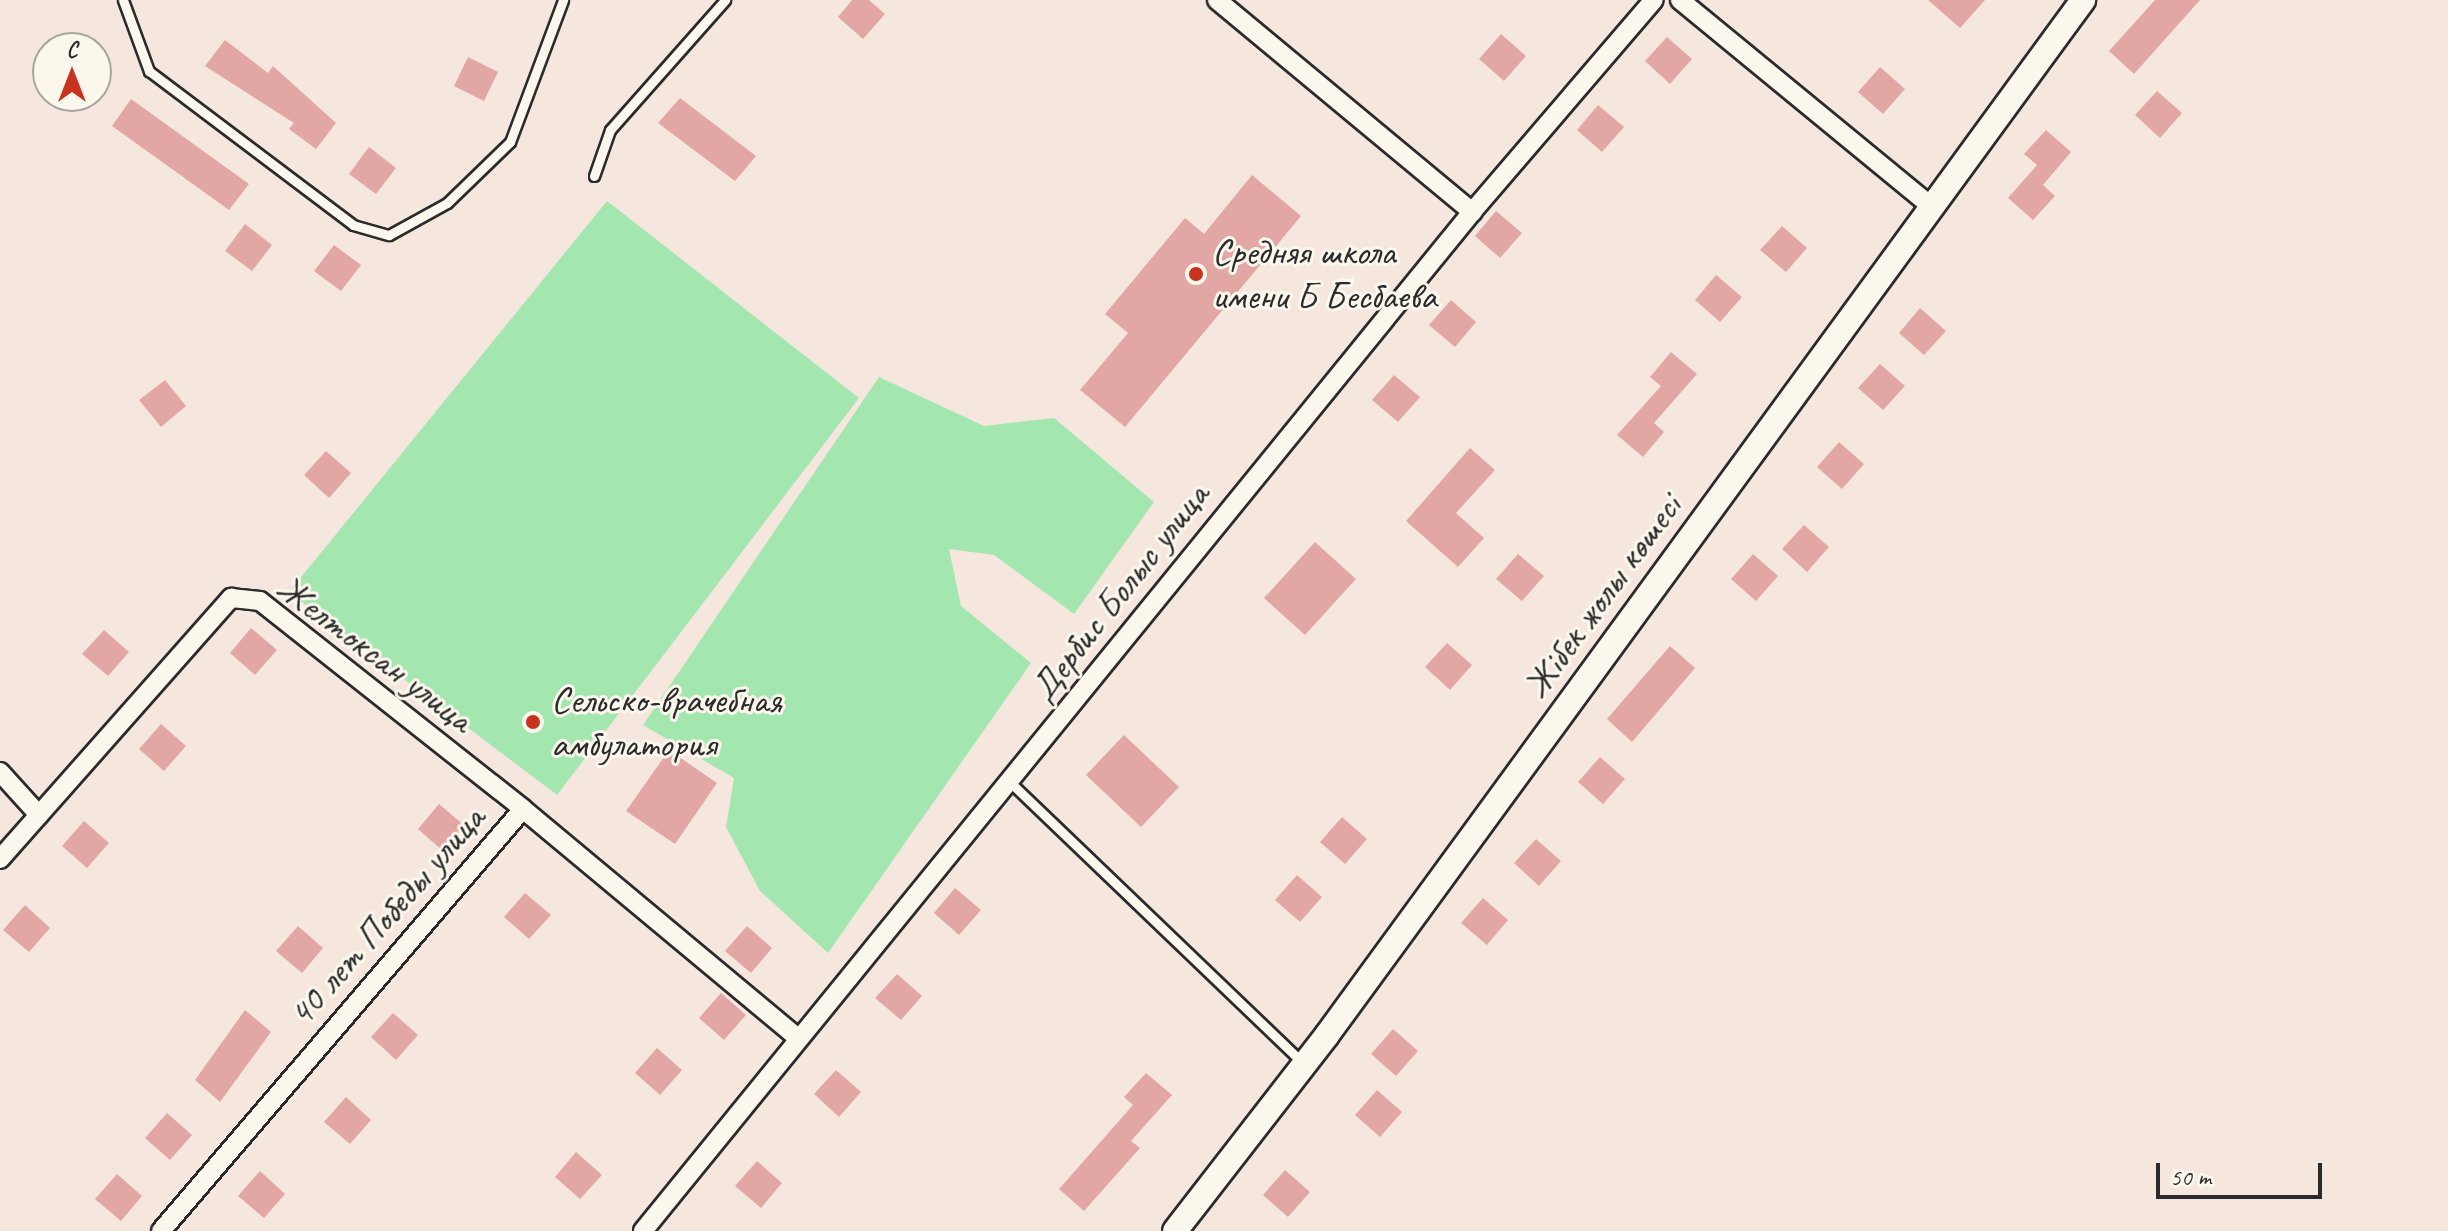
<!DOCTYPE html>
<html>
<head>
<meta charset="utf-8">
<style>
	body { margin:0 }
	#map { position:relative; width:2448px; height:1231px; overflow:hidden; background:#f6e7de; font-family:Caveat,sans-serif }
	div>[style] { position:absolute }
	.green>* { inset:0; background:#a4e6b0 }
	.building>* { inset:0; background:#e2a7a5 }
	.roads { filter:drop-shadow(2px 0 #2b2b2b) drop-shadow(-2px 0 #2b2b2b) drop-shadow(0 2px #2b2b2b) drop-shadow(0 -2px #2b2b2b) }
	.service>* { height:9px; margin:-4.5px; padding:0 4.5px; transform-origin:4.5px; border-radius:4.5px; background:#fbf7ec }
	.minor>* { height:18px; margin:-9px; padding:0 9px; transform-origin:9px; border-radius:9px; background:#fbf7ec }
	.tertiary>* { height:24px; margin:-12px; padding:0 12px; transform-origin:12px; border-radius:12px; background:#fbf7ec }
	.dots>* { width:22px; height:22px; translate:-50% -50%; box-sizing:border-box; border:4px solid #fbf7ec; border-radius:50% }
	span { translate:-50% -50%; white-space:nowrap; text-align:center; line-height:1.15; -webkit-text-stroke:6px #fbf7ec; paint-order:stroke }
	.poi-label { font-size:38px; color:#2b2b2b }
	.left { translate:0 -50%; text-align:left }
	.street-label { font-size:38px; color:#2b2b2b }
	.north { position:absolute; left:32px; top:32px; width:80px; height:80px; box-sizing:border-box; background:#fbf7ec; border:2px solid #a8a59f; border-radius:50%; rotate:0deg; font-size:22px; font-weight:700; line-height:32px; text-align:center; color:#2b2b2b }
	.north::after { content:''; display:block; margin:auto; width:28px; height:36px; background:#c8321e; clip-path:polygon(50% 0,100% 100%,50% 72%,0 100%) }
	.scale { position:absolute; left:2156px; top:1163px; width:166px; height:36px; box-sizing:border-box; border:4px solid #2b2b2b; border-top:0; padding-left:10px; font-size:24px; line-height:28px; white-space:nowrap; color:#2b2b2b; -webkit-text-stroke:6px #fbf7ec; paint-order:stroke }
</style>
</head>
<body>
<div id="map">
	<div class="green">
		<i style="clip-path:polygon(607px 201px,859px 398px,557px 795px,289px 592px)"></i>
		<i style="clip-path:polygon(879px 377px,984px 426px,1054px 418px,1154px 502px,1074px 614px,994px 555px,949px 549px,961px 606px,1031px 663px,828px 953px,760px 891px,726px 827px,734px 778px,643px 725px)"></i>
	</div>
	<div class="building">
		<i style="clip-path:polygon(852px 0,869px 0,885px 14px,863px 39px,838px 17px)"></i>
		<i style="clip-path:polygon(1928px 0,1985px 0,1960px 28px)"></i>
		<i style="clip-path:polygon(2155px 0,2200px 0,2134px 74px,2109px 51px)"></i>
		<i style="clip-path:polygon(1501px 34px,1526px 56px,1504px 81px,1479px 59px)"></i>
		<i style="clip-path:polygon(1667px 37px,1692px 59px,1670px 84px,1645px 61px)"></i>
		<i style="clip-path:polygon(225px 40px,268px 73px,273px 66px,336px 123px,316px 149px,289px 129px,294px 123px,205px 66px)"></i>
		<i style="clip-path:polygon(468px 57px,498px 72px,484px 101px,454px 86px)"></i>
		<i style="clip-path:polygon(1880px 67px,1905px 89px,1883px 114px,1858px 92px)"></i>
		<i style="clip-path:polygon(2157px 91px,2182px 113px,2160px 138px,2135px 115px)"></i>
		<i style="clip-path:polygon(680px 98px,756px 156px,735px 181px,658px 123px)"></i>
		<i style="clip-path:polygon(131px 99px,249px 184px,229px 210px,112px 126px)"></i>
		<i style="clip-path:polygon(1598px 105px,1624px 127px,1602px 152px,1577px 130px)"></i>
		<i style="clip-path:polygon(2046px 130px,2071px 152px,2043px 185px,2055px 196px,2033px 220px,2008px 198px,2037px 165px,2024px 154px)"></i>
		<i style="clip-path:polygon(369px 147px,396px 168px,376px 194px,349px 174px)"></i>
		<i style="clip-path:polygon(1252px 175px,1301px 216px,1125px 427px,1080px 390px,1128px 333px,1105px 314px,1185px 218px,1204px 234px)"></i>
		<i style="clip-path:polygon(1496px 211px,1522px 233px,1500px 258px,1475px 236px)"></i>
		<i style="clip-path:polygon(245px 224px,272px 245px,252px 271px,225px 251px)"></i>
		<i style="clip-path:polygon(1782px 226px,1807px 248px,1786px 272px,1760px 250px)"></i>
		<i style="clip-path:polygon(334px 245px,361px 265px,341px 291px,314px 271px)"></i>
		<i style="clip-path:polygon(1716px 275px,1742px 297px,1720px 322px,1695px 300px)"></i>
		<i style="clip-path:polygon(1451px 300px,1476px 322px,1455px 347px,1429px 325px)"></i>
		<i style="clip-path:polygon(1920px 308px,1946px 331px,1924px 355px,1899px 333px)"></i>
		<i style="clip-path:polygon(1671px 352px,1697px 374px,1654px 423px,1664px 432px,1643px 457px,1617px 435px,1661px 386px,1650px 377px)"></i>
		<i style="clip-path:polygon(1880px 364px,1905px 386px,1883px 410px,1858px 388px)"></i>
		<i style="clip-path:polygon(1394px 375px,1420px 397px,1398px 422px,1372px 400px)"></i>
		<i style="clip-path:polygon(165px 380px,186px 406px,161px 427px,139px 400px)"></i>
		<i style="clip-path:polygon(1839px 442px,1864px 464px,1842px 489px,1817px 467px)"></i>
		<i style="clip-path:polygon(1470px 448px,1495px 470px,1456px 513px,1484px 538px,1458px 567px,1406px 521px)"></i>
		<i style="clip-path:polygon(326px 451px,351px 473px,329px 498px,304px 475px)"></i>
		<i style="clip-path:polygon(1804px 525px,1829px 547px,1807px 572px,1782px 549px)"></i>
		<i style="clip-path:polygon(1315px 542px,1356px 579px,1305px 635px,1264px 598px)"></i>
		<i style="clip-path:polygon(1518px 554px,1544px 576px,1522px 601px,1496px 579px)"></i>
		<i style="clip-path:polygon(1753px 554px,1778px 576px,1756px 601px,1731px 579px)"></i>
		<i style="clip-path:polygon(251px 628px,277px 650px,255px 675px,230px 653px)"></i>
		<i style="clip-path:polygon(104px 630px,129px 652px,108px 676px,82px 654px)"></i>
		<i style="clip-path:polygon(1447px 643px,1472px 665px,1450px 690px,1425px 667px)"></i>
		<i style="clip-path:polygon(1670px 646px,1695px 668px,1632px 742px,1607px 719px)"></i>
		<i style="clip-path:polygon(161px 724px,186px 746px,164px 771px,139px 749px)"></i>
		<i style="clip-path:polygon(1124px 735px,1179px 787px,1141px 827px,1086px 775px)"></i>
		<i style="clip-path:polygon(669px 750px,717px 783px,675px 844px,626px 811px)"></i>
		<i style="clip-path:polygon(1600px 757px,1625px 779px,1603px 804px,1578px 782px)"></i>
		<i style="clip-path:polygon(439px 804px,465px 826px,443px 851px,418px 829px)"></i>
		<i style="clip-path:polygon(1342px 817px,1367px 839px,1345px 864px,1320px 842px)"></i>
		<i style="clip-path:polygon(84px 821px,109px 843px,87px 868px,62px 846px)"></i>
		<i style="clip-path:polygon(1536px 839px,1561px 861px,1539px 886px,1514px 863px)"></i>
		<i style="clip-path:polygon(1297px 875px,1322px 897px,1300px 922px,1275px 900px)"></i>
		<i style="clip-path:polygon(955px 888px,981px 910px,959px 935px,934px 913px)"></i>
		<i style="clip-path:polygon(525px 893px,551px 915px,529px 939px,504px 917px)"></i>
		<i style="clip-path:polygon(1483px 898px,1508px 920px,1487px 945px,1461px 923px)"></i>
		<i style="clip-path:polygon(25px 905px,50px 928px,29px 952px,3px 930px)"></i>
		<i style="clip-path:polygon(298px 926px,323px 948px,302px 973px,276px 951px)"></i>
		<i style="clip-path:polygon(747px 926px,772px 948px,751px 973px,725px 951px)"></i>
		<i style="clip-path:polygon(897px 974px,922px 996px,901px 1020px,875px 998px)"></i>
		<i style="clip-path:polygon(721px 993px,746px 1015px,724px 1040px,699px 1018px)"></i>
		<i style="clip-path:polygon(245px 1010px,271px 1032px,220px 1102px,195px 1080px)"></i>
		<i style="clip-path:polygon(393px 1013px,418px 1035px,396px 1060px,371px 1037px)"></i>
		<i style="clip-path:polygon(1393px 1029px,1418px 1051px,1396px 1076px,1371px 1054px)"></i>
		<i style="clip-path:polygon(657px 1048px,682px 1070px,660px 1095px,635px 1073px)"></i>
		<i style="clip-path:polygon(836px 1070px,861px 1092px,839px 1117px,814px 1094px)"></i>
		<i style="clip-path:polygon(1146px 1073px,1172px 1095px,1131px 1141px,1140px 1148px,1084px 1211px,1059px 1189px,1133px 1105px,1124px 1097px)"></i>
		<i style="clip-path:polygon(1377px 1090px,1402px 1112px,1380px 1137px,1355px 1115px)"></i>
		<i style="clip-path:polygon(346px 1097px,371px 1120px,350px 1144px,324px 1122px)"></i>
		<i style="clip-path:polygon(167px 1113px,192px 1135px,170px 1160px,145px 1138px)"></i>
		<i style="clip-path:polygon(576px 1152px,602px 1175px,580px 1199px,555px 1177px)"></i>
		<i style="clip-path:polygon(757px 1161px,782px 1183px,761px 1208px,735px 1186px)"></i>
		<i style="clip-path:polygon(1285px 1170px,1310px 1192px,1288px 1217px,1263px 1195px)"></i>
		<i style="clip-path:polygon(260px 1171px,285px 1194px,264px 1218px,238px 1196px)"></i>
		<i style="clip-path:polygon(117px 1174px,142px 1196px,121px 1221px,95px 1199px)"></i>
	</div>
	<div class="roads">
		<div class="service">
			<i style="left:123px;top:0;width:76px;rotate:69.9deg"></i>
			<i style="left:149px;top:71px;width:256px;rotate:37deg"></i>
			<i style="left:353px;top:225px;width:37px;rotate:16deg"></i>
			<i style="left:389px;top:235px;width:66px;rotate:-28.9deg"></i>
			<i style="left:447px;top:203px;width:88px;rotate:-44.1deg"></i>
			<i style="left:510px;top:142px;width:152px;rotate:-69.5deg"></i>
			<i style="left:594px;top:176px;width:49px;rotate:-70.8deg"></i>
			<i style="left:610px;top:130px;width:174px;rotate:-48.5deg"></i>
			<i style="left:1010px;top:782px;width:405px;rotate:43.8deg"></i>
		</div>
		<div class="minor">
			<i style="left:1217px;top:0;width:332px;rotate:39.7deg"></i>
			<i style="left:1680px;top:0;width:325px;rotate:39.4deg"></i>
			<i style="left:0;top:772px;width:58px;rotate:47.8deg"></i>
			<i style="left:0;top:859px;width:349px;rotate:-48.5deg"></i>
			<i style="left:231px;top:598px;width:29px;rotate:6deg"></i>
			<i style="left:260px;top:601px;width:335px;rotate:38.3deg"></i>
			<i style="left:161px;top:1231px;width:556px;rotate:-49.38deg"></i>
			<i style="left:523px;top:809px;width:358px;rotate:39.8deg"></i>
			<i style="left:643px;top:1231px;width:1314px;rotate:-50.87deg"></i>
			<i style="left:1472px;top:212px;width:279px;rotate:-49.4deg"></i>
		</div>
		<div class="tertiary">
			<i style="left:1175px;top:1231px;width:248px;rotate:-52.2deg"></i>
			<i style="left:1327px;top:1035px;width:1282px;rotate:-53.85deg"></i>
		</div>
	</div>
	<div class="dots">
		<i style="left:1196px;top:274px;background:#c8321e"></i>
		<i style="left:533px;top:722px;background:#c8321e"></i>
	</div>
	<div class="poi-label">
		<span class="left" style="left:1212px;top:274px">Средняя школа<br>имени Б Бесбаева</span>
		<span class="left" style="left:551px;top:722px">Сельско-врачебная<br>амбулатория</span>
	</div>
	<div class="street-label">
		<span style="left:1119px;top:592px;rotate:-52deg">Дербис Болыс улица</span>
		<span style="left:1602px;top:596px;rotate:-54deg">Жібек жолы көшесі</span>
		<span style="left:375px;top:653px;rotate:37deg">Желтоксан улица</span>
		<span style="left:386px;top:916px;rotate:-49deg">40 лет Победы улица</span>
	</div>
	<div class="north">С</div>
	<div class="scale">50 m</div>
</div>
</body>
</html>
